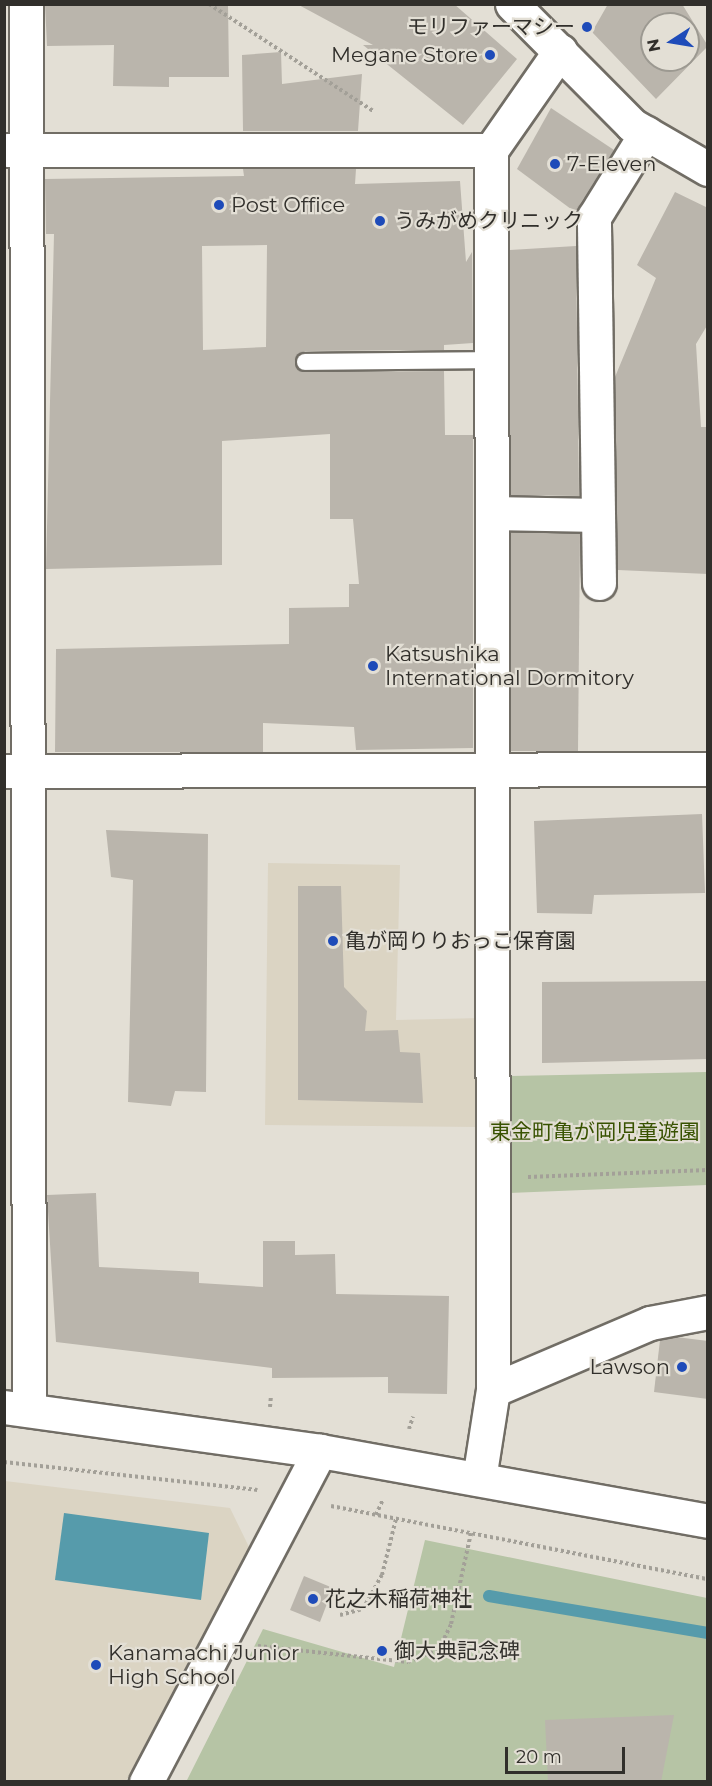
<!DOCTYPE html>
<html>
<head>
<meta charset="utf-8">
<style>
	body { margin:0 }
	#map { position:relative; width:712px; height:1786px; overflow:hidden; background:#e3dfd5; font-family:Montserrat,"Noto Sans JP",sans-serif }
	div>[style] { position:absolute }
	.built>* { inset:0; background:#dbd4c3 }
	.green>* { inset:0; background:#b6c4a5 }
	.water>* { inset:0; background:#569bab }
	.stream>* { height:12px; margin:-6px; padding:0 6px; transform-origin:6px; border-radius:6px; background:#569bab }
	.building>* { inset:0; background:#bab5ac }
	.path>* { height:4px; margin-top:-2px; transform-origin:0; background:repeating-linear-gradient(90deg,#a3a098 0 3px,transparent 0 6px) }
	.roads { filter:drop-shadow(2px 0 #716d65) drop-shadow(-2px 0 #716d65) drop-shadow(0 2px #716d65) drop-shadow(0 -2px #716d65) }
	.service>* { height:16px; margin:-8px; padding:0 8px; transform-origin:8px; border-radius:8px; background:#fff }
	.minor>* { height:33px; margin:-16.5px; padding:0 16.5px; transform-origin:16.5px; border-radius:16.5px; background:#fff }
	.tertiary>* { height:33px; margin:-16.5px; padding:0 16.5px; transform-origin:16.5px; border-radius:16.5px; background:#fff }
	.dots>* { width:16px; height:16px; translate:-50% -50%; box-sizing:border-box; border:3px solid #e3dfd5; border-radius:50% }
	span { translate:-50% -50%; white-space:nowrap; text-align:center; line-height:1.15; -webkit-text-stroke:4.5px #e3dfd5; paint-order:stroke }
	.poi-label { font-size:21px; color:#312f2b }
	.right { translate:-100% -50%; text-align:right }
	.left { translate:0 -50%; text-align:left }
	.park-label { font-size:21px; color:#385201 }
	.frame { position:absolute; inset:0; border:6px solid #312f2b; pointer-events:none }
	.north { position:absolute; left:640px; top:12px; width:60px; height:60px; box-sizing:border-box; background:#e3dfd5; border:2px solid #9c9991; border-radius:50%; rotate:258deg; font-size:16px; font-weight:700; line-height:24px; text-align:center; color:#312f2b }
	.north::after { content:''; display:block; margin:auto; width:21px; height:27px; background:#1e4bb9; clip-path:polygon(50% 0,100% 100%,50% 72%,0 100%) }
	.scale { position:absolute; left:505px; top:1747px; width:120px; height:27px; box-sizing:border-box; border:3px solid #312f2b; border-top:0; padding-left:8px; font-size:18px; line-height:21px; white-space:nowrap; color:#312f2b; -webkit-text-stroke:4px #e3dfd5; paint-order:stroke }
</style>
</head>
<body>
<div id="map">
	<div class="built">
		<i style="clip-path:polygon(268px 863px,400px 865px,396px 1020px,481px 1018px,478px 1127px,265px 1125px)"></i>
		<i style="clip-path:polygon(5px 1481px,230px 1508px,250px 1549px,126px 1781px,5px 1782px)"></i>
	</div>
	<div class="green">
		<i style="clip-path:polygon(707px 1072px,707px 1185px,509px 1193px,511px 1076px)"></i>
		<i style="clip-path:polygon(425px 1540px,707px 1598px,707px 1781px,186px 1782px,263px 1629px,394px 1667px)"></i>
	</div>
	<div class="water">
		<i style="clip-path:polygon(64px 1513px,209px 1533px,201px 1600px,55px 1580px)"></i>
	</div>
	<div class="stream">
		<i style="left:489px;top:1596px;width:222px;rotate:9.6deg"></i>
	</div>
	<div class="building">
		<i style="clip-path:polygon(45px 4px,228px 4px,229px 77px,169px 77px,169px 87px,113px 86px,114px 45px,47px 46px)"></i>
		<i style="clip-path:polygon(297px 4px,454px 4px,517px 59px,463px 125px,363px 45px,373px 45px)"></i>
		<i style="clip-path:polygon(evenodd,608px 4px,682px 4px,708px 46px,656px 99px,592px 32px,608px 4px,652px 24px,688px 24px,688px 60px,652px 60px,652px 24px)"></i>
		<i style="clip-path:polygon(281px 52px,282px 84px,362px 74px,358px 131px,243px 131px,242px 55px)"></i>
		<i style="clip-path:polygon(551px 108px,614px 150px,575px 212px,517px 169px)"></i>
		<i style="clip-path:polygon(evenodd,243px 169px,356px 169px,355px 184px,460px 181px,466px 262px,472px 252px,473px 343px,444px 345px,444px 350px,305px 351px,295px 363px,305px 372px,444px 371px,445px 435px,473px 435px,473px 748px,356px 750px,354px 727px,263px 723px,263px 752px,55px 752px,56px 649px,289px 644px,289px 608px,349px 607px,349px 584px,359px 584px,353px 519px,330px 519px,330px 434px,222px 441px,222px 565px,46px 569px,54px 234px,46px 234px,45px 179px,244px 176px,243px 169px,267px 245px,266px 347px,203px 350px,202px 246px,267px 245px)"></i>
		<i style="clip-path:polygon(675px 192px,708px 208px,708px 324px,696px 344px,701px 427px,708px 427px,708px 574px,618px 570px,615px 377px,656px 278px,637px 265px)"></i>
		<i style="clip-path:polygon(576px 246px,579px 496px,510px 495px,510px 250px)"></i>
		<i style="clip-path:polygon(510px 532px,580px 533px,578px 751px,511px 751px)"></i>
		<i style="clip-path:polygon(702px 814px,705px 893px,594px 895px,592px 914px,537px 913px,534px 821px)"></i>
		<i style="clip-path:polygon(106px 830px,208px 834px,206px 1092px,175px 1091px,171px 1106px,128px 1102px,133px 880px,111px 877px)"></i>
		<i style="clip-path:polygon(298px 886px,341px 886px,344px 987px,367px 1011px,365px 1031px,398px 1030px,400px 1052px,420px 1053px,423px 1103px,298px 1100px)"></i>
		<i style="clip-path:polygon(708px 981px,708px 1059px,542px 1063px,542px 982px)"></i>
		<i style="clip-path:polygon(96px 1193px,99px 1267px,199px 1272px,199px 1283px,263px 1287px,263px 1241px,295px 1241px,295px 1255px,335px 1254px,336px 1294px,449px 1296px,447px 1394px,388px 1393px,388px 1377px,272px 1378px,272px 1368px,56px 1342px,47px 1195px)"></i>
		<i style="clip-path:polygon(676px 1337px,708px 1341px,708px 1399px,654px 1392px,660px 1340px)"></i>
		<i style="clip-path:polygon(304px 1576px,333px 1588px,320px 1622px,290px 1610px)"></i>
		<i style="clip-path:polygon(674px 1715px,661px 1782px,548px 1782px,545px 1720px)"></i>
	</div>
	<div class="path">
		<i style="left:209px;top:4px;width:196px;rotate:33.1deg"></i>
		<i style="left:528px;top:1177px;width:180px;rotate:-2.2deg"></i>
		<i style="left:270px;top:1407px;width:11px;rotate:-85deg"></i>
		<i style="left:409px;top:1429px;width:13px;rotate:-72deg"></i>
		<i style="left:4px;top:1462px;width:255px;rotate:6.3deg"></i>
		<i style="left:707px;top:1478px;width:1px;rotate:-45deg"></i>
		<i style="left:331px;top:1506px;width:384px;rotate:11deg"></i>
		<i style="left:376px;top:1515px;width:17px;rotate:-66deg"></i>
		<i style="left:340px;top:1615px;width:24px;rotate:-15deg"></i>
		<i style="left:363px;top:1609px;width:39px;rotate:-61deg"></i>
		<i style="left:382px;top:1575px;width:58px;rotate:-76deg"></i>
		<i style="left:258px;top:1646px;width:151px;rotate:6.1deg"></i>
		<i style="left:408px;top:1662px;width:34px;rotate:-23deg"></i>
		<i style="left:439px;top:1649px;width:28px;rotate:-64deg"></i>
		<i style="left:451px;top:1624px;width:93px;rotate:-77.6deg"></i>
	</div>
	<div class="roads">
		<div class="service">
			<i style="left:305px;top:362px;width:187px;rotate:-0.6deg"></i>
		</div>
		<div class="minor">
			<i style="left:26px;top:4px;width:1406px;rotate:89.88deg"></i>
			<i style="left:7px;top:150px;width:484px"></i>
			<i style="left:493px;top:513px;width:105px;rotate:1.1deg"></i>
			<i style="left:599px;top:583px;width:366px;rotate:-90.8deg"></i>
			<i style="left:594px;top:217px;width:99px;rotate:-58.2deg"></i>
			<i style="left:4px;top:771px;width:704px;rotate:-0.16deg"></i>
			<i style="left:493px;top:1390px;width:171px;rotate:-23.1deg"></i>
			<i style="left:650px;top:1323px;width:59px;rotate:-10.7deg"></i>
			<i style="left:479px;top:1479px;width:90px;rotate:-81.1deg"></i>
			<i style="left:493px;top:1390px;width:1240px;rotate:-90.09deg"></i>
			<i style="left:491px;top:150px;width:121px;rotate:-55.1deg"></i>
			<i style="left:146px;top:1782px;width:374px;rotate:-62.3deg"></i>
		</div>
		<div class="tertiary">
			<i style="left:512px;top:4px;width:170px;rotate:45.2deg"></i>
			<i style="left:632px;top:125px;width:88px;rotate:30.1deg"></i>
			<i style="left:4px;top:1407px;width:319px;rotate:7.9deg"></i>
			<i style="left:320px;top:1451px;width:394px;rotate:10.2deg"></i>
		</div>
	</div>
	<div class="dots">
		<i style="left:587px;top:27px;background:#1e4bb9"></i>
		<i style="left:490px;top:55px;background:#1e4bb9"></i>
		<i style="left:555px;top:164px;background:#1e4bb9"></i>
		<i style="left:219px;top:205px;background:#1e4bb9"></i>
		<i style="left:380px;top:221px;background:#1e4bb9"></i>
		<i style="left:373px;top:666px;background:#1e4bb9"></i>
		<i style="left:333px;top:941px;background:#1e4bb9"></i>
		<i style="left:682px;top:1367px;background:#1e4bb9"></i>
		<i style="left:313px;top:1599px;background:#1e4bb9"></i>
		<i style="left:382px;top:1651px;background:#1e4bb9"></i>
		<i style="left:96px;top:1665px;background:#1e4bb9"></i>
	</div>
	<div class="poi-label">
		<span class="right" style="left:575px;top:27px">モリファーマシー</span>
		<span class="right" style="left:478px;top:55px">Megane Store</span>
		<span class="left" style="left:567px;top:164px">7-Eleven</span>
		<span class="left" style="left:231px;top:205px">Post Office</span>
		<span class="left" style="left:394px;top:221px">うみがめクリニック</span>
		<span class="left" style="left:385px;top:666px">Katsushika<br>International Dormitory</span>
		<span class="left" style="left:345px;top:941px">亀が岡りりおっこ保育園</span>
		<span class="right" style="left:670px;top:1367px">Lawson</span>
		<span class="left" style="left:325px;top:1599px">花之木稲荷神社</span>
		<span class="left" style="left:394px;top:1651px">御大典記念碑</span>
		<span class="left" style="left:108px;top:1665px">Kanamachi Junior<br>High School</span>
	</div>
	<div class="park-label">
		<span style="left:595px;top:1132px">東金町亀が岡児童遊園</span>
	</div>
	<div class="frame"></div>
	<div class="north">N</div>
	<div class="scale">20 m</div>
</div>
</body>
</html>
